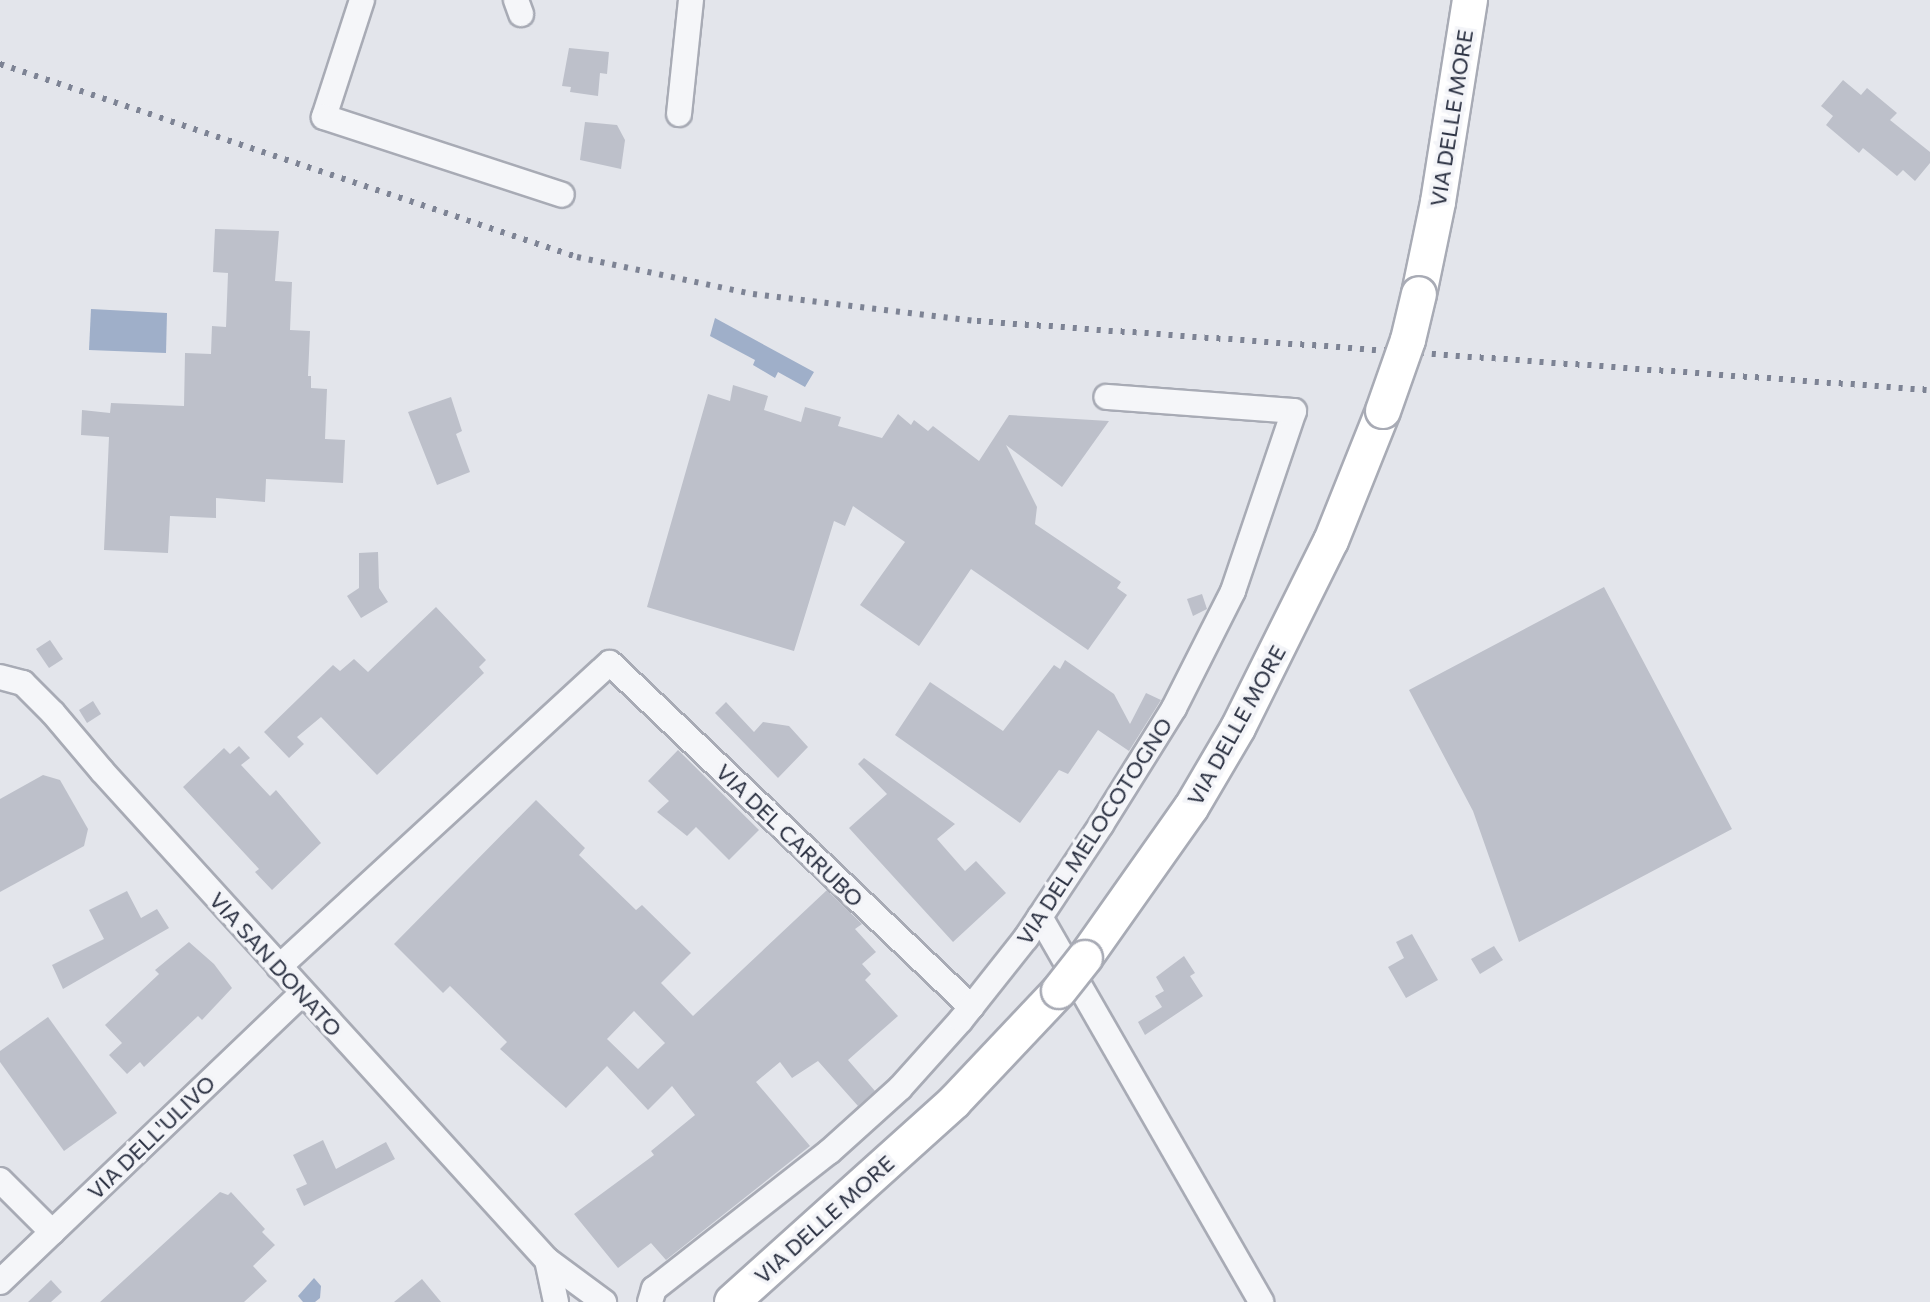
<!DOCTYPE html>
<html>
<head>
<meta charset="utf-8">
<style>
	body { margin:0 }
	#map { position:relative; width:1930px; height:1302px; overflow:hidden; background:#e3e5eb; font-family:Commissioner,sans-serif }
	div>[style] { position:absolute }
	.water>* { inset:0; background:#9fafc9 }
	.building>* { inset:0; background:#bdc0ca }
	.roads { filter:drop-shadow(2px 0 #a8abb5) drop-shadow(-2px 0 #a8abb5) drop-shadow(0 2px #a8abb5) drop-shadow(0 -2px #a8abb5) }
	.street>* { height:24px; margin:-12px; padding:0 12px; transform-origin:12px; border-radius:12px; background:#f5f6f9 }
	.secondary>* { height:34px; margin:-17px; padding:0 17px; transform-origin:17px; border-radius:17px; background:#fff }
	.rail>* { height:6px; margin-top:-3px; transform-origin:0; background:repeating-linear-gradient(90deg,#7d8394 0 4px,transparent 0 12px) }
	.bridges { filter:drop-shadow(2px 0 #a8abb5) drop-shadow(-2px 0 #a8abb5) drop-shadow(0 2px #a8abb5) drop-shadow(0 -2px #a8abb5) }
	.secondary-bridge>* { height:34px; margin:-17px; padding:0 17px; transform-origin:17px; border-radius:17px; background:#fff }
	span { translate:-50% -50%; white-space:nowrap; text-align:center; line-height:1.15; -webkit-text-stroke:7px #f3f4f8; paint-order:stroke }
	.street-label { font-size:22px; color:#2b3142 }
</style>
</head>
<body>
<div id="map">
	<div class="water">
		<i style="clip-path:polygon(91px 309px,167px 313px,166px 353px,89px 350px)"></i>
		<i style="clip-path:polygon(715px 318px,814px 372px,805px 387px,778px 372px,775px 378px,753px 365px,755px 360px,710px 336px)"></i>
		<i style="clip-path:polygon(314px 1278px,321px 1286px,320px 1298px,315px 1302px,303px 1302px,298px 1296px)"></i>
	</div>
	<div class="building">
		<i style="clip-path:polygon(569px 48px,609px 52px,607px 74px,600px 73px,598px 96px,570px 92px,571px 87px,562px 86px)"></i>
		<i style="clip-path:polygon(1843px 80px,1861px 95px,1867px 88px,1897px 113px,1890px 120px,1930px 152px,1930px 163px,1915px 181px,1903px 170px,1897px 176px,1863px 148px,1859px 153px,1826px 125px,1833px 116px,1821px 106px)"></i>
		<i style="clip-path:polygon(585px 122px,617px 125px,625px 140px,621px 169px,580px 160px)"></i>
		<i style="clip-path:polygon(215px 229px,279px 231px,275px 281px,292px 282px,290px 330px,310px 331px,308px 376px,311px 376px,311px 388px,327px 389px,325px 439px,345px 440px,343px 483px,266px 479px,265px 502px,216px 498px,216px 518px,170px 516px,168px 553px,104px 550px,109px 437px,81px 435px,82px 410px,110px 413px,111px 403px,184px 406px,185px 353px,211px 354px,212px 326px,226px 327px,228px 273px,213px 272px)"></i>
		<i style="clip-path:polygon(733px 385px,768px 396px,764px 410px,801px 422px,805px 407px,841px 417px,838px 426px,882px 438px,898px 414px,911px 425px,914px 420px,928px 431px,933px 426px,979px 461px,1009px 415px,1109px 421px,1062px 487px,1006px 445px,1037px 507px,1035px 524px,1121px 582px,1117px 588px,1127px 595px,1088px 650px,971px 569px,919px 646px,860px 605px,905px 542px,853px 506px,845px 526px,834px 521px,794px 651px,647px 607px,708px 394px,730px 401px)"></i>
		<i style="clip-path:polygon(451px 397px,462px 431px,456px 434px,470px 472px,437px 485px,408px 412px)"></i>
		<i style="clip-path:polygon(378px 552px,379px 588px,388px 602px,361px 618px,347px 596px,359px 588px,359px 553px)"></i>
		<i style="clip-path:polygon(1604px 587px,1732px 829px,1519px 942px,1473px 811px,1409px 690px)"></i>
		<i style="clip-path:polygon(1202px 594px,1207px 609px,1193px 616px,1187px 599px)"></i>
		<i style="clip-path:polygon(436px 607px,486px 660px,479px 667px,484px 673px,377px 775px,321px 717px,297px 737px,304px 744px,289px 758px,264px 732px,333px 665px,340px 671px,354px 659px,368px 672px)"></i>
		<i style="clip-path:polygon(50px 640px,63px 659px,49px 668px,36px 649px)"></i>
		<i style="clip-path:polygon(1065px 660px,1114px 694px,1130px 724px,1146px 693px,1161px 700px,1129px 751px,1098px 730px,1068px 774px,1059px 770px,1020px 823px,895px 735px,930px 682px,1003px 731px,1054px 665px,1060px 669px)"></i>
		<i style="clip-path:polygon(93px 701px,101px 714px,87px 723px,79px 710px)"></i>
		<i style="clip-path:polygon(726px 702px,754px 732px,763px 722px,789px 726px,808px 747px,778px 778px,715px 713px)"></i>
		<i style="clip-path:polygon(239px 746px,250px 758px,241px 765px,270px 796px,276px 790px,321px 843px,272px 890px,255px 872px,259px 869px,183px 787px,224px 748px,230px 754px)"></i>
		<i style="clip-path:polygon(678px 750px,759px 830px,729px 860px,696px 827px,687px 836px,657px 812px,669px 801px,648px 781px)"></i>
		<i style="clip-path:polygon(864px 758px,955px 824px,937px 839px,965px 871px,976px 861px,1006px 893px,953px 942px,849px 828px,887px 794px,858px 764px)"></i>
		<i style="clip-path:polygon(43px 775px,60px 780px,88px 829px,84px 846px,0 892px,0 799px)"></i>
		<i style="clip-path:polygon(evenodd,536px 800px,585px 848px,579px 855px,636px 910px,642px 905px,691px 953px,661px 983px,693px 1016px,827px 890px,862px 924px,855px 929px,876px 952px,862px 964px,871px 974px,865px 980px,898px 1016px,848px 1060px,875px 1091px,858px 1106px,818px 1061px,792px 1078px,780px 1062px,756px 1082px,810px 1146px,666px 1260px,651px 1243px,618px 1268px,574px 1214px,654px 1155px,651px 1151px,695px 1115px,672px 1086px,648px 1110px,607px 1066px,566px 1108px,500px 1049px,507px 1042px,450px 986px,443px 993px,394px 944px,536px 800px,634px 1011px,665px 1043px,638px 1069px,607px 1039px,634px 1011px)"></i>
		<i style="clip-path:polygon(127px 891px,141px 918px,157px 909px,169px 928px,63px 989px,52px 965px,104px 939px,89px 910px)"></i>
		<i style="clip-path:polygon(1412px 934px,1438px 980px,1406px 998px,1388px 967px,1404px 958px,1396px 942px)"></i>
		<i style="clip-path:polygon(189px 942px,214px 964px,232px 988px,202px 1020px,198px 1016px,144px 1067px,140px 1062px,127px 1074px,109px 1055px,122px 1043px,105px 1025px,159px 974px,155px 970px)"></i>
		<i style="clip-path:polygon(1494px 946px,1503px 960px,1480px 974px,1471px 959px)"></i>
		<i style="clip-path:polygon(1184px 956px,1195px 973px,1190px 976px,1203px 996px,1145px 1035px,1138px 1022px,1162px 1007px,1155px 996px,1164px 991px,1156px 977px)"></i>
		<i style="clip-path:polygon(48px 1017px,117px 1113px,64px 1151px,0 1062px,0 1051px)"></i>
		<i style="clip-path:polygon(323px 1140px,336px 1169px,386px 1142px,395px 1159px,304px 1206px,296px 1189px,307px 1184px,293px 1155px)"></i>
		<i style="clip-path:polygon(220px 1192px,228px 1195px,231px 1192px,265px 1229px,262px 1232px,275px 1245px,253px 1266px,267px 1281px,244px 1302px,100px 1302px)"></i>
		<i style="clip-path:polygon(422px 1279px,441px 1302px,394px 1302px)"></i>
		<i style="clip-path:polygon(51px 1280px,62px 1292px,51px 1302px,28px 1302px)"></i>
	</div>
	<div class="roads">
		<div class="street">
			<i style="left:362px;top:0;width:123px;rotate:108deg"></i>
			<i style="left:324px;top:117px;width:250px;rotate:18.1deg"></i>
			<i style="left:516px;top:0;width:15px;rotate:70deg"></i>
			<i style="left:679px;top:114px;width:115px;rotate:-84deg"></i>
			<i style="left:0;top:677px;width:24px;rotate:15deg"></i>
			<i style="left:23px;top:683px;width:42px;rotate:45deg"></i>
			<i style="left:53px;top:713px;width:76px;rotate:49.8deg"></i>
			<i style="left:102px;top:771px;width:661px;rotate:47.7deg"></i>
			<i style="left:547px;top:1260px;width:71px;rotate:36.4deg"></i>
			<i style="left:1040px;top:917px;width:444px;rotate:60.1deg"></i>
			<i style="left:279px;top:967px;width:449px;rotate:-42.6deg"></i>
			<i style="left:610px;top:663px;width:499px;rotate:43.6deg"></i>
			<i style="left:0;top:1180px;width:74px;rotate:45deg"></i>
			<i style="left:547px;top:1260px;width:43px;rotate:77.9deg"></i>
			<i style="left:0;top:1282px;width:418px;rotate:-43.7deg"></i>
			<i style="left:650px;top:1302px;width:14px;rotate:-73deg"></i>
			<i style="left:654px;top:1289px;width:222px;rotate:-38.1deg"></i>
			<i style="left:829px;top:1152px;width:96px;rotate:-42deg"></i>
			<i style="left:900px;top:1088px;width:91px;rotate:-48.1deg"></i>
			<i style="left:961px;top:1020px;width:105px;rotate:-51.6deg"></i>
			<i style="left:1026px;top:938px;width:136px;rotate:-56.4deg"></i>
			<i style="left:1101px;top:825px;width:138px;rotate:-58deg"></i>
			<i style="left:1174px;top:708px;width:131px;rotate:-63.2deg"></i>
			<i style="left:1233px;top:591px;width:190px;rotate:-71.3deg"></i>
			<i style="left:1294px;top:411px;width:188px;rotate:-175.7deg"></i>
		</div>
		<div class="secondary">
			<i style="left:1419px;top:294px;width:94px;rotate:-78.3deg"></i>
			<i style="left:1438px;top:202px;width:205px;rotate:-81deg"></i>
			<i style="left:1085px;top:958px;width:184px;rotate:-54.8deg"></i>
			<i style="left:1191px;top:808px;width:93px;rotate:-59.6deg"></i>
			<i style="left:1238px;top:728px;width:209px;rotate:-63.6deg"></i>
			<i style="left:1331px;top:541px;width:140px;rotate:-68.2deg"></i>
			<i style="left:732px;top:1302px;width:300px;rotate:-42deg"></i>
			<i style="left:955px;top:1101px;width:151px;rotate:-46.6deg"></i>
		</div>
	</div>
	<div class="rail">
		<i style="left:0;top:64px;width:608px;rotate:18.49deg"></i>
		<i style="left:577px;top:257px;width:180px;rotate:11.9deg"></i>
		<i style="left:753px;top:294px;width:226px;rotate:6.9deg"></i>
		<i style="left:977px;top:321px;width:955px;rotate:4.14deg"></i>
	</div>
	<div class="bridges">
		<div class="secondary-bridge">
			<i style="left:1383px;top:411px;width:75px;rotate:-70.6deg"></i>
			<i style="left:1408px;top:340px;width:47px;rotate:-76.6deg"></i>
			<i style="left:1059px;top:991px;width:42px;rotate:-51.8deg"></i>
		</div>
	</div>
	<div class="street-label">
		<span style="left:1451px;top:118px;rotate:-81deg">VIA DELLE MORE</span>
		<span style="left:1236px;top:725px;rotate:-61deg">VIA DELLE MORE</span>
		<span style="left:1094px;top:831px;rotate:-57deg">VIA DEL MELOCOTOGNO</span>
		<span style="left:790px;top:835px;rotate:44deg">VIA DEL CARRUBO</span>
		<span style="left:276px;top:964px;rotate:48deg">VIA SAN DONATO</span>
		<span style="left:151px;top:1137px;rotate:-44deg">VIA DELL'ULIVO</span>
		<span style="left:824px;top:1219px;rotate:-42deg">VIA DELLE MORE</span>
	</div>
</div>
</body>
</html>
